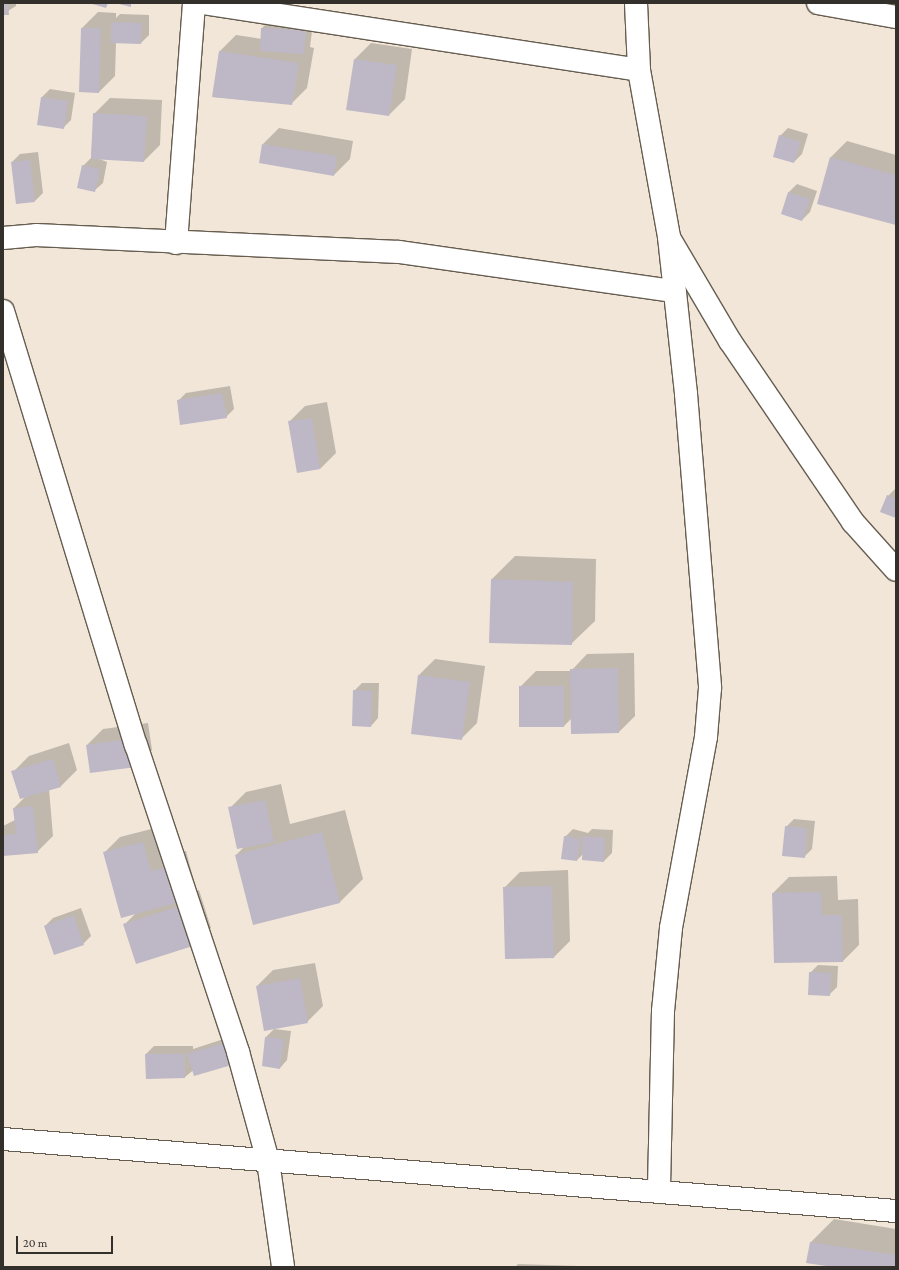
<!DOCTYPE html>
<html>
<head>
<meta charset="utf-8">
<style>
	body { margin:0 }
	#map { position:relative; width:899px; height:1270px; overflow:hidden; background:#f1e6d8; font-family:"Crimson Pro",serif }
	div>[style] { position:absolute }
	.shadow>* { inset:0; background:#0003 }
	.building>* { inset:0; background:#bdb7c6 }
	.roads { filter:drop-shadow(1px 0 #665d50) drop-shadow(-1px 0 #665d50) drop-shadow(0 1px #665d50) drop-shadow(0 -1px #665d50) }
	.minor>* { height:22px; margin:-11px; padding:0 11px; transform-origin:11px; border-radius:11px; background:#fff }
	span { translate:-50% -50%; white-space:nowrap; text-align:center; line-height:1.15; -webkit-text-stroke:3px #f1e6d8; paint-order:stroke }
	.frame { position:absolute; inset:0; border:4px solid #332f2a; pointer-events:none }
	.scale { position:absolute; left:16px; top:1236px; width:97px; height:18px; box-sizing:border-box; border:2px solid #332f2a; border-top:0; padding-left:5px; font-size:12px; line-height:14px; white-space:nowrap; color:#332f2a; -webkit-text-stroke:3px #f1e6d8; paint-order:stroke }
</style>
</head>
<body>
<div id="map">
	<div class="shadow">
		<i style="clip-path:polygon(3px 3px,16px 3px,16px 6px,3px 14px)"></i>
		<i style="clip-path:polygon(98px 12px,116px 13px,116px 18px,120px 14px,149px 15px,149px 35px,141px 43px,116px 42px,115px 76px,99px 92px,82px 28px)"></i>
		<i style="clip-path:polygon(270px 20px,313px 23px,310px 47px,314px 48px,307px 88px,291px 104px,213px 97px,220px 51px,236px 35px,262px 39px,262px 28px)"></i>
		<i style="clip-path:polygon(371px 43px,412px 49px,405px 99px,389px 115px,355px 59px)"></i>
		<i style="clip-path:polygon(50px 89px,75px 93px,71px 120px,63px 128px,38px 124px,42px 97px)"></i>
		<i style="clip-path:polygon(110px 98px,162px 100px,160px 145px,144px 161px,97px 158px,107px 162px,103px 183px,95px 190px,83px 166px,91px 158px,94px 114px)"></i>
		<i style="clip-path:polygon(279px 128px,353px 141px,350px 159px,334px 175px,263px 144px)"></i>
		<i style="clip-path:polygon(788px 128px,808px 134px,802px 154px,794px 162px,780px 136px)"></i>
		<i style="clip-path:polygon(847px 141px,896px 155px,896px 224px,819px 203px,831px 157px)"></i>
		<i style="clip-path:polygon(38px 152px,43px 193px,35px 201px,12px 162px,20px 154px)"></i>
		<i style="clip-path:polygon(797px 184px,817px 191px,810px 212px,802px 220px,789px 192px)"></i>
		<i style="clip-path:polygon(230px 386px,234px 409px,226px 417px,178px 401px,186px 393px)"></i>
		<i style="clip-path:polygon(327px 402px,336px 453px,320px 469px,289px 422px,305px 406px)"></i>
		<i style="clip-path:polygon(896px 488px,896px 517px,888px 496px)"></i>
		<i style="clip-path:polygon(515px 556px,596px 559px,595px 621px,571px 644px,492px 579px)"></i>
		<i style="clip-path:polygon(634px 653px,635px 716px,619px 732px,572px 733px,572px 718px,564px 726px,520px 726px,520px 687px,536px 671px,571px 671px,587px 654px)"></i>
		<i style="clip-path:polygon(435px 659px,485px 666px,477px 723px,461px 739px,419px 675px)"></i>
		<i style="clip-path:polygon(362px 683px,379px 683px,378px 718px,371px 726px,354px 691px)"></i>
		<i style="clip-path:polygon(148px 723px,152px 750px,136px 766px,87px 745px,103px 729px)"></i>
		<i style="clip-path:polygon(69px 743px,77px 770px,61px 786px,49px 789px,53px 836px,37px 852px,3px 855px,3px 826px,15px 820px,14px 808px,26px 796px,13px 772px,29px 756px)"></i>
		<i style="clip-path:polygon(281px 784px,290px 824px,345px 810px,363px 879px,340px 902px,254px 924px,236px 855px,244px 847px,230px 808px,246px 792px)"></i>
		<i style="clip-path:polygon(794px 819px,815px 821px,812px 849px,804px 857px,786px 827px)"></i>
		<i style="clip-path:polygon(159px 827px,167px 855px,186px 851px,195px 885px,187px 894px,199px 890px,211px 928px,195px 944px,125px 924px,137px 912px,104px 853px,120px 837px)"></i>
		<i style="clip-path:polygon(573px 829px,588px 833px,592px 829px,613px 830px,612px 853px,604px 861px,583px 854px,577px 860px,565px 837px)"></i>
		<i style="clip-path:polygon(568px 870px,570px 941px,554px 957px,504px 888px,520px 872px)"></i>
		<i style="clip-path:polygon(837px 876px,838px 900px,858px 899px,859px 945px,843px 961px,773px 893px,789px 877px)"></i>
		<i style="clip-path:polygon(81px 908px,91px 936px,83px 944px,45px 926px,53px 918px)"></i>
		<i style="clip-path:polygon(315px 963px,323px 1006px,307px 1022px,257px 986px,273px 970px)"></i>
		<i style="clip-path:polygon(818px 965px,838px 966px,837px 987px,829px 995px,810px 973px)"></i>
		<i style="clip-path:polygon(274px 1029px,291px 1031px,287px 1060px,280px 1068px,266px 1037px)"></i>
		<i style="clip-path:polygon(236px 1035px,185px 1077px,147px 1078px,146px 1054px,154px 1046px,193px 1046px,193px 1049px)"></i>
		<i style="clip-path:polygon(834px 1219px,896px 1229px,896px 1267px,834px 1267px,811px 1242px)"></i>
		<i style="clip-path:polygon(518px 1264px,610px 1267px,515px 1267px)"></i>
	</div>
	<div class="building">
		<i style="clip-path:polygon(3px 3px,8px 3px,9px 15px,3px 15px)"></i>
		<i style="clip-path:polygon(89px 3px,108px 3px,106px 8px)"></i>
		<i style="clip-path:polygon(115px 3px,131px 3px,131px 7px)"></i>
		<i style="clip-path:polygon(111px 22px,142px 23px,141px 44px,111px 43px)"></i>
		<i style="clip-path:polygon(81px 28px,101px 28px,99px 93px,79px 92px)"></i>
		<i style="clip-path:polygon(261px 28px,306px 30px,304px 54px,260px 51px)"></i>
		<i style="clip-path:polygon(219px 51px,299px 63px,292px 105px,212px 97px)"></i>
		<i style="clip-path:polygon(354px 59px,397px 65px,389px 116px,346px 110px)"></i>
		<i style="clip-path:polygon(41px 97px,68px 101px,64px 129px,37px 125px)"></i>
		<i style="clip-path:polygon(93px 113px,147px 116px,144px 162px,91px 159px)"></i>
		<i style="clip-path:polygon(779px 135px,801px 142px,794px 163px,773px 157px)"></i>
		<i style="clip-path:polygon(262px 144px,337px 156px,334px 176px,259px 163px)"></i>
		<i style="clip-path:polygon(830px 157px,896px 175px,896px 225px,817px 204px)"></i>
		<i style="clip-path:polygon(30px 160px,35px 202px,16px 204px,11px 162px)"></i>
		<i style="clip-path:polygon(82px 165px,100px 169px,95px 192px,77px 188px)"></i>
		<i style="clip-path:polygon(788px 192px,810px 199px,802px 221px,781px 214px)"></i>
		<i style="clip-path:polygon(222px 393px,227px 418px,180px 425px,177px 400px)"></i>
		<i style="clip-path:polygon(312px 418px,320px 469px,297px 473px,288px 421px)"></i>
		<i style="clip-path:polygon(887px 495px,896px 499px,896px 518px,880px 512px)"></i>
		<i style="clip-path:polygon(491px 579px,573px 582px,572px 645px,489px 643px)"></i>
		<i style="clip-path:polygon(618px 668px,619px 733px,571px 734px,570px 669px)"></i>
		<i style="clip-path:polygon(418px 675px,470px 682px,462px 740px,411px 734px)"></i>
		<i style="clip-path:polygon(519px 686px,564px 686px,564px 727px,519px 727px)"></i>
		<i style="clip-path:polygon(353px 690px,372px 691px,371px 727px,352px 726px)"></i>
		<i style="clip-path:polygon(132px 738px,136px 767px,90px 773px,86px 745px)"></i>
		<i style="clip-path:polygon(53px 759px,61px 787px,20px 799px,11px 771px)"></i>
		<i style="clip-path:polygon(265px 800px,274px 842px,237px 849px,228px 807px)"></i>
		<i style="clip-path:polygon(33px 806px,38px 853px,3px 856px,3px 835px,16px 834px,13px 808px)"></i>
		<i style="clip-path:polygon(785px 826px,807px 828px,805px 858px,782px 856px)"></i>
		<i style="clip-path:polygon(322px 832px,340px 903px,253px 925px,235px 855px)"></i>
		<i style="clip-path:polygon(564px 836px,581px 839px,577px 861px,561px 859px)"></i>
		<i style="clip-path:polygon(583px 836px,605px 838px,604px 862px,582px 860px)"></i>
		<i style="clip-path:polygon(143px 842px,151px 871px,170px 866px,180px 902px,121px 918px,103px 852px)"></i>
		<i style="clip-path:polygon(552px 886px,554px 958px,505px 959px,503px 887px)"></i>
		<i style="clip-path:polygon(821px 892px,822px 915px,842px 915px,843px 962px,774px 963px,772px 893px)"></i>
		<i style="clip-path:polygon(183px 905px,196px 945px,136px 964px,123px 924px)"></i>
		<i style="clip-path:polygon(73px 915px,84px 945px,54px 955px,44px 926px)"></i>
		<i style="clip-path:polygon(809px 972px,831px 973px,830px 996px,808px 995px)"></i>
		<i style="clip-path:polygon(300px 978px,308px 1023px,264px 1031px,256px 986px)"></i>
		<i style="clip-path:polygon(265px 1037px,284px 1039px,280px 1069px,262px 1066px)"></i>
		<i style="clip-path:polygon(228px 1042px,235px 1064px,194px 1076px,187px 1054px)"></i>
		<i style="clip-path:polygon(145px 1054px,185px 1054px,185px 1078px,146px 1079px)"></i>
		<i style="clip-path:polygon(810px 1242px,896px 1255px,895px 1267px,833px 1267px,806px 1263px)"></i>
	</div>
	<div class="roads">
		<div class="minor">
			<i style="left:202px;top:3px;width:442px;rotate:8.7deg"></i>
			<i style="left:636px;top:3px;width:67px;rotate:87.4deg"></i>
			<i style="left:639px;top:70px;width:170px;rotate:79.8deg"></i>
			<i style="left:669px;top:237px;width:158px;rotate:83.8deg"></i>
			<i style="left:686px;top:394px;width:295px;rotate:85.3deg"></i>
			<i style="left:710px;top:688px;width:49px;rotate:94.7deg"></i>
			<i style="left:706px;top:737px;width:194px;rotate:100.4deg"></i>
			<i style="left:671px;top:928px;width:83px;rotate:95.5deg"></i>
			<i style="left:663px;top:1011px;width:181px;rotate:91.3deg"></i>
			<i style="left:818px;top:3px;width:79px;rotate:10.2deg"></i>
			<i style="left:3px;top:238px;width:33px;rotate:-5deg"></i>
			<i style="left:36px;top:235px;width:363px;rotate:2.7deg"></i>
			<i style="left:399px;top:252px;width:277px;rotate:8.1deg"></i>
			<i style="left:671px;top:241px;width:116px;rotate:59.5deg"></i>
			<i style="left:730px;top:341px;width:219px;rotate:55.8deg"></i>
			<i style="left:853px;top:522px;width:64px;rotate:48.1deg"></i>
			<i style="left:176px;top:243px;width:241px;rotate:-85.7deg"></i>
			<i style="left:3px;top:311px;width:454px;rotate:73deg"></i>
			<i style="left:136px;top:745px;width:324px;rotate:71.6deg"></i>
			<i style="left:238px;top:1052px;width:113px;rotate:74.6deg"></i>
			<i style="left:268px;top:1161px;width:107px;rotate:81.9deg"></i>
			<i style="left:3px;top:1139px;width:896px;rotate:4.61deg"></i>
		</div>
	</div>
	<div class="frame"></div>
	<div class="scale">20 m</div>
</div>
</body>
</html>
